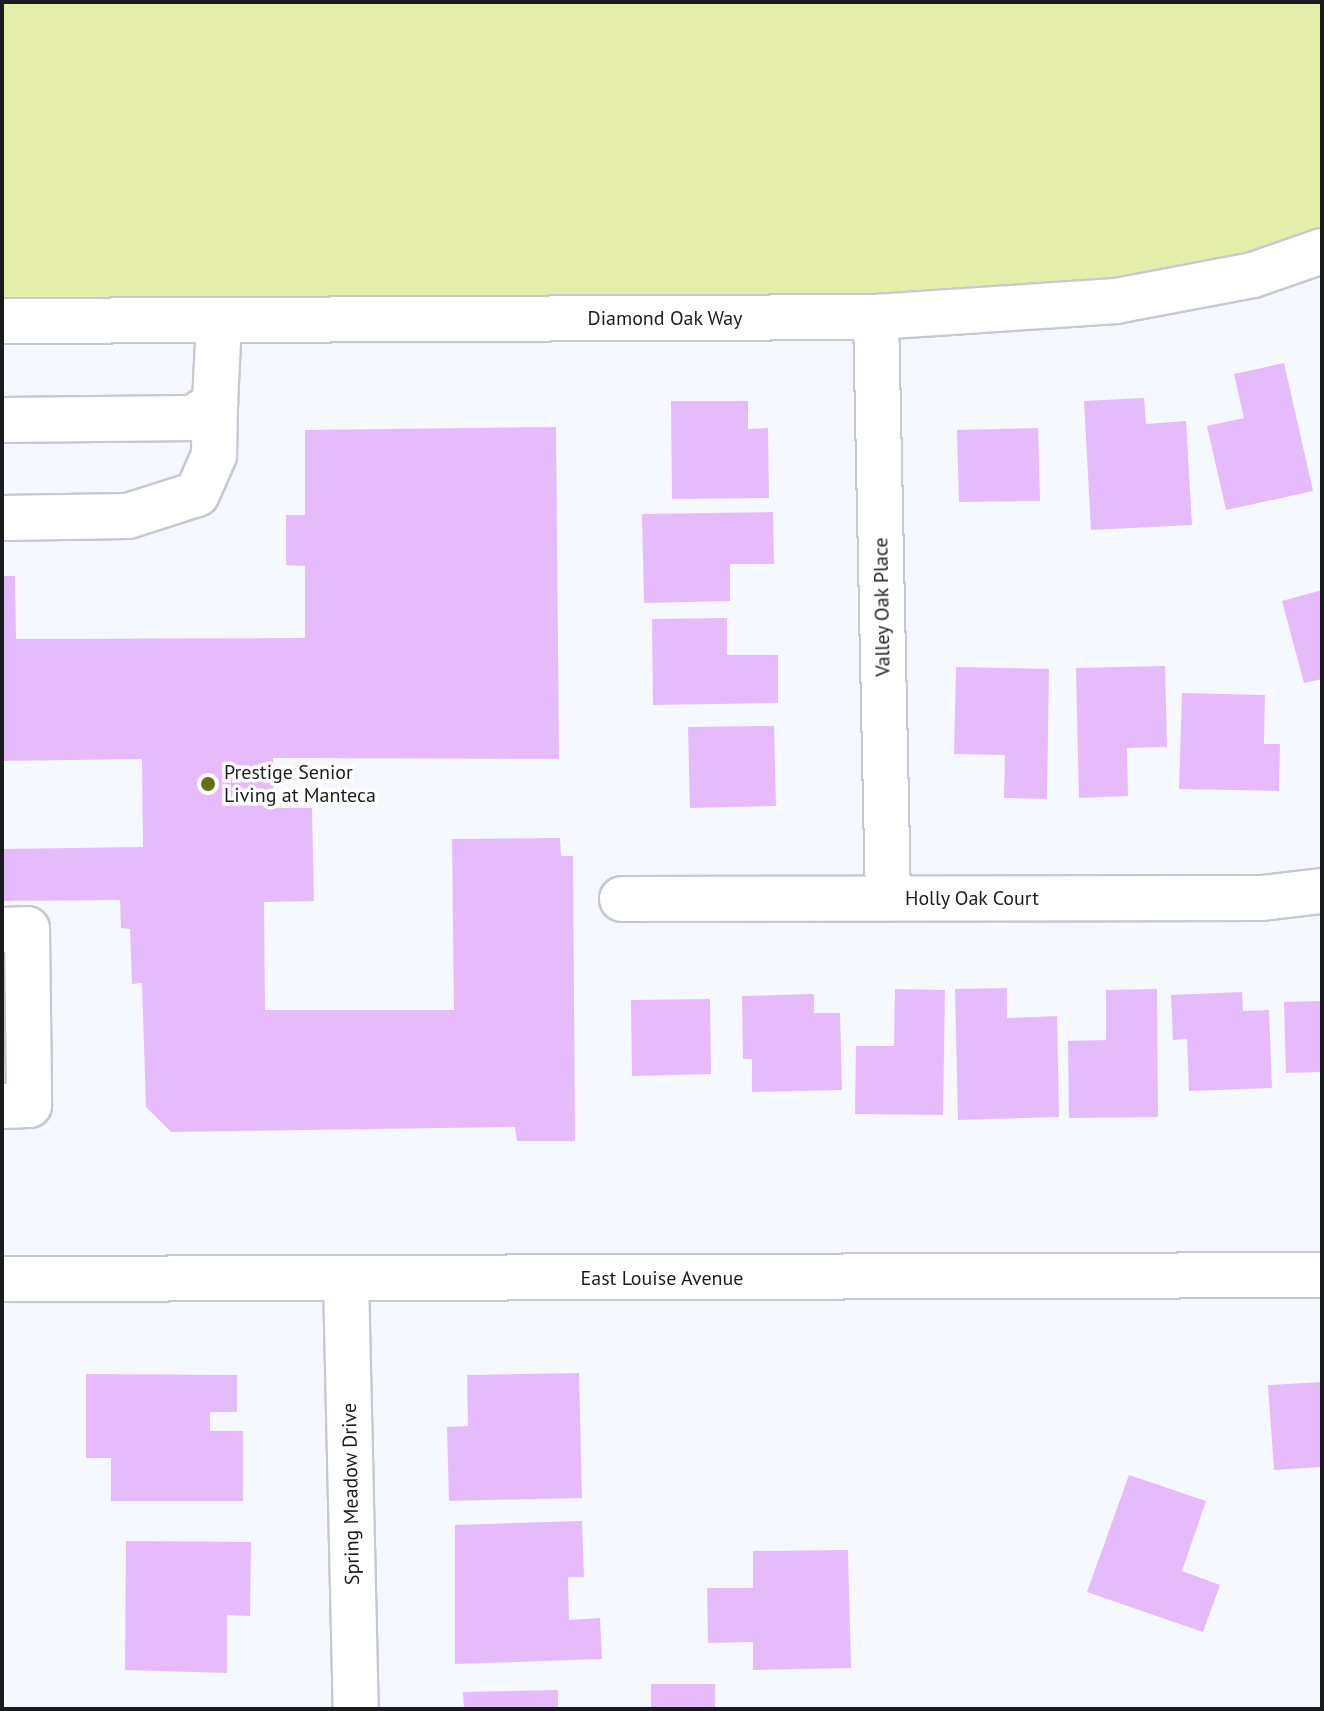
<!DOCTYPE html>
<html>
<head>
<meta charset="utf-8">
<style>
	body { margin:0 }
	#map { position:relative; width:1324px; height:1711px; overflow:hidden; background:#f5f8ff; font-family:"PT Sans",sans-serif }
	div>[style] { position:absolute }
	.green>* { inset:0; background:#e4eda9 }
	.building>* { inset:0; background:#e6bbfc }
	.roads { filter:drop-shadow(2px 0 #c6c9d1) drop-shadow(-2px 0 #c6c9d1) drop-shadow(0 2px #c6c9d1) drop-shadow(0 -2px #c6c9d1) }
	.minor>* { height:44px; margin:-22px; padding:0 22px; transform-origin:22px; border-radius:22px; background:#fff }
	.dots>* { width:22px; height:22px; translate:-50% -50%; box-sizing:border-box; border:4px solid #fff; border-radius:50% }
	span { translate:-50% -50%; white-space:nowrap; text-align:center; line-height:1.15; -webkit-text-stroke:7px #fff; paint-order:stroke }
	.street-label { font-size:20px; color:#191b1d }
	.poi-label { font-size:20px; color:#191b1d }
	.left { translate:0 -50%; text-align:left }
	.frame { position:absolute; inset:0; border:4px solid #191b1d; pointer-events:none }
</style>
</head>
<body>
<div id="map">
	<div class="green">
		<i style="clip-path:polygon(2px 2px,1322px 2px,1322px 251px,1116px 301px,2px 321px)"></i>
	</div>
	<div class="building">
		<i style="clip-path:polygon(1284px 363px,1313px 491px,1226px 510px,1207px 426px,1244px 418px,1234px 374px)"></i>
		<i style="clip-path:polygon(1144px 398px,1146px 424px,1186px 421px,1192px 525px,1091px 530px,1084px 401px)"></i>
		<i style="clip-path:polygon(671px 401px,748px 401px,748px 429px,768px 428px,769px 498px,672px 499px)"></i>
		<i style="clip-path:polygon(556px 427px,559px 759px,273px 758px,274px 808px,312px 808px,314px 901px,264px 902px,265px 1010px,454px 1010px,452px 839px,560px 838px,561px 856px,573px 856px,575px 1141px,517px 1141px,515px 1127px,171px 1132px,146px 1107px,142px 983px,132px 984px,130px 929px,121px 928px,120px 900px,2px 901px,2px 849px,143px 847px,142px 759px,2px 761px,2px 576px,15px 576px,16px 639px,305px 638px,305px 566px,286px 565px,286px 515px,305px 515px,305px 430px)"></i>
		<i style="clip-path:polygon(1038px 428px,1040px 501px,959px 502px,957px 430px)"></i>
		<i style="clip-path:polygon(773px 512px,774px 564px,730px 564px,730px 601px,644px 603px,642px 514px)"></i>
		<i style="clip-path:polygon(1322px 590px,1322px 679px,1304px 683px,1282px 601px)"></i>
		<i style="clip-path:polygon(727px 618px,727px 655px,778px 655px,778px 703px,653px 705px,652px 619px)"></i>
		<i style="clip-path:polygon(1165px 666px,1167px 747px,1127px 748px,1128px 796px,1079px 798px,1076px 668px)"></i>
		<i style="clip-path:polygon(956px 667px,1049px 669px,1047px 799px,1004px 798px,1005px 755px,954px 754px)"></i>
		<i style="clip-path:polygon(1182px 693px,1265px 695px,1264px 744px,1280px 744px,1279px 791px,1179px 789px)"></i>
		<i style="clip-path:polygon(774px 726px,776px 806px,690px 808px,688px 727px)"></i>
		<i style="clip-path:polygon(1007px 988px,1007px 1018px,1057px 1016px,1059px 1117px,958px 1120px,955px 989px)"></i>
		<i style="clip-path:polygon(895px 989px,945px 990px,943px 1115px,855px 1114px,856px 1046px,894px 1046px)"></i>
		<i style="clip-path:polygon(1157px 989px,1158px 1117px,1069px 1118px,1068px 1041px,1106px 1040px,1106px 990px)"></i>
		<i style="clip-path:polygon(1242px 992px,1243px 1011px,1269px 1010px,1272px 1088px,1189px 1091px,1187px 1039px,1173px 1040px,1171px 995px)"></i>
		<i style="clip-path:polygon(814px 994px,814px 1013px,840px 1013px,842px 1090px,752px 1092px,752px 1059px,743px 1059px,742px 996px)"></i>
		<i style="clip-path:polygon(710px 999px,711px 1074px,632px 1076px,631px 1000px)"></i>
		<i style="clip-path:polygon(1322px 1001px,1322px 1072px,1286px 1073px,1284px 1002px)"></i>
		<i style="clip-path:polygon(579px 1373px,582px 1498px,449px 1501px,447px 1427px,468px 1426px,467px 1375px)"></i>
		<i style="clip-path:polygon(86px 1374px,237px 1375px,237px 1412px,210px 1412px,210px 1431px,243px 1431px,243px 1501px,111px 1501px,111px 1458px,86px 1458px)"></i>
		<i style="clip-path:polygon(1322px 1382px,1322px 1467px,1274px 1470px,1268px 1385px)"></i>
		<i style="clip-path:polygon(1129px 1475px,1206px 1501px,1182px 1571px,1220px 1585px,1203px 1632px,1087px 1592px)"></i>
		<i style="clip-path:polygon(582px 1521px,584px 1577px,568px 1577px,569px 1620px,600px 1618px,602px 1659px,455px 1664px,455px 1525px)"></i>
		<i style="clip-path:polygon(126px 1541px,251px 1542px,250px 1616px,227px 1615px,227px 1673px,125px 1670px)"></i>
		<i style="clip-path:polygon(848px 1550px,851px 1668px,753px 1670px,753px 1642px,708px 1643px,707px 1588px,753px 1588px,753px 1551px)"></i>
		<i style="clip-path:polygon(651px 1684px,715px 1684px,715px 1709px,651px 1709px)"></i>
		<i style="clip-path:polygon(558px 1690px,558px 1709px,464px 1709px,463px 1692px)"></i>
	</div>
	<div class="roads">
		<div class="minor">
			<i style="left:876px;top:317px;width:581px;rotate:88.82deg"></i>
			<i style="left:2px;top:321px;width:874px;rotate:-0.26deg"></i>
			<i style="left:876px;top:317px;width:241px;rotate:-3.8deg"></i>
			<i style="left:1116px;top:301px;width:139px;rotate:-10.7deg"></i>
			<i style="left:1253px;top:275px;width:73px;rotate:-19.2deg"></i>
			<i style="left:2px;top:420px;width:191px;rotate:-0.6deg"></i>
			<i style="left:193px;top:418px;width:27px;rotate:-34deg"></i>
			<i style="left:215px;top:403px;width:83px;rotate:-87.2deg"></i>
			<i style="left:2px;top:518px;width:126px;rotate:-0.9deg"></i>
			<i style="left:128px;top:516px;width:72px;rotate:-17.7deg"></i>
			<i style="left:197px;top:494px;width:43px;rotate:-66.4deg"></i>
			<i style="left:214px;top:455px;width:52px;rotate:-88.9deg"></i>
			<i style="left:622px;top:899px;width:640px;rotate:-0.09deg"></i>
			<i style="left:1262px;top:898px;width:60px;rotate:-6.7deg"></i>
			<i style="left:2px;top:930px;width:25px;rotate:-2deg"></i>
			<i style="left:27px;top:929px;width:176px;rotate:89.3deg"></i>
			<i style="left:29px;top:1105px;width:27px;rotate:178deg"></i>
			<i style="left:2px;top:1279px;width:1320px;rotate:-0.17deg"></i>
			<i style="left:346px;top:1280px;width:429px;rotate:88.7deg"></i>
		</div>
	</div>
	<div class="dots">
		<i style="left:208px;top:784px;background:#656e14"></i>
	</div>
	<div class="street-label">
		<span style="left:665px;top:318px">Diamond Oak Way</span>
		<span style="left:882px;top:607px;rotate:-91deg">Valley Oak Place</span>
		<span style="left:972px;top:898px">Holly Oak Court</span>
		<span style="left:662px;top:1278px">East Louise Avenue</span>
		<span style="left:351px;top:1494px;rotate:-91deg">Spring Meadow Drive</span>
	</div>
	<div class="poi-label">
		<span class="left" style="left:224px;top:784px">Prestige Senior<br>Living at Manteca</span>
	</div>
	<div class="frame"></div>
</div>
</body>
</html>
